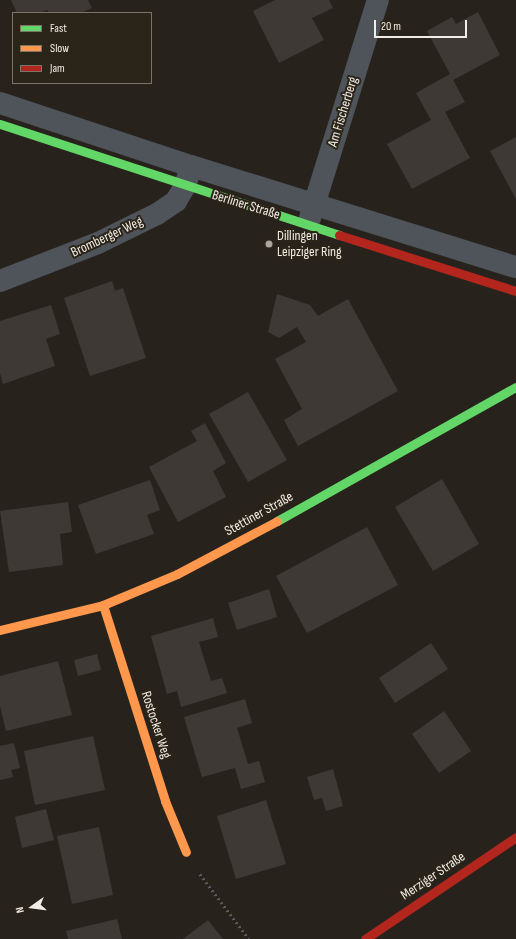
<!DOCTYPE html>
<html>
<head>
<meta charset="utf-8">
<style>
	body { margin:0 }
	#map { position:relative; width:516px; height:939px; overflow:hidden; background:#27231c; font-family:"Sofia Sans Condensed",sans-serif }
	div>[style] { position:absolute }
	.building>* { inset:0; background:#3e3935 }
	.path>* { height:2.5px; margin-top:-1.25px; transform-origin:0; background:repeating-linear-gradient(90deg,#5a5d5f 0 2px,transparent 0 5px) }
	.street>* { height:22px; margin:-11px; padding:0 11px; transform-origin:11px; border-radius:11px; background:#4f545b }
	.fast>* { height:9px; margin:-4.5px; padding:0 4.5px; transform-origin:4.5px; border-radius:4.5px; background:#63d668 }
	.slow>* { height:9px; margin:-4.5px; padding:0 4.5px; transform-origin:4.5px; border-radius:4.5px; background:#ff974d }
	.jam>* { height:9px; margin:-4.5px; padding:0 4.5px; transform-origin:4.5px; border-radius:4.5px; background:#b3261e }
	.dots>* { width:11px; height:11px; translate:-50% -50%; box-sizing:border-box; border:2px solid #2b2418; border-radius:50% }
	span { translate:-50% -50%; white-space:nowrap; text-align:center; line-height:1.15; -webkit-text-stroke:4px #2b2418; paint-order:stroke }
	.street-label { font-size:14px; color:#f1ede5 }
	.poi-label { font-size:14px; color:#f1ede5 }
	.left { translate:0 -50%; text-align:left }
	.legend { position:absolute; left:12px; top:12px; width:140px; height:72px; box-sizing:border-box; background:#2b2418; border:1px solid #7a746a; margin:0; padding:5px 7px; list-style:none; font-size:12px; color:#f1ede5 }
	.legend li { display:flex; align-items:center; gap:8px; height:20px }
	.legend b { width:20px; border:1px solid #7a746a }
	.north { position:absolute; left:12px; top:887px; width:40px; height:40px; -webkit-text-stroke:3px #2b2418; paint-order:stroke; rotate:256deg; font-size:11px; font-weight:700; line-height:16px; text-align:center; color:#f1ede5 }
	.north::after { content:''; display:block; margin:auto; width:14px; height:18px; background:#f1ede5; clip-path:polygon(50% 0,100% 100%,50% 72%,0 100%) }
	.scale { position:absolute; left:374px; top:20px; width:93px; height:18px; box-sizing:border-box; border:2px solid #f1ede5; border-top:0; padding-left:5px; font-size:12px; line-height:14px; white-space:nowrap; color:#f1ede5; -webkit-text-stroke:3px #2b2418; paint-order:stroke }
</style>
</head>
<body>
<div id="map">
	<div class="building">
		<i style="clip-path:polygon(11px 0,88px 0,92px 8px,81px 13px,49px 13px,47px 10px,40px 13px,17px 13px)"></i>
		<i style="clip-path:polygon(275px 0,329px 0,333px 8px,312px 18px,324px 40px,279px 63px,253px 11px)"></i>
		<i style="clip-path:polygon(478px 12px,500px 55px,453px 80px,465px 102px,445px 112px,470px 158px,412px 189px,387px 144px,431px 120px,416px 93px,450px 74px,427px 31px,452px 17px,456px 24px)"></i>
		<i style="clip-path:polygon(516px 137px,516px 199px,490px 151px)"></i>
		<i style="clip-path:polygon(112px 281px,115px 291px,123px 288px,146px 358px,90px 376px,64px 298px)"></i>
		<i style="clip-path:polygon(277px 294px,310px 305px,318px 316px,348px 299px,398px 391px,298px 446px,284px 420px,302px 409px,275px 359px,306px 342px,297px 327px,279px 338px,268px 332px)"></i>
		<i style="clip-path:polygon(51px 305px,60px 334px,46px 339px,55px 366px,3px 384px,0 373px,0 321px)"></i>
		<i style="clip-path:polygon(248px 392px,287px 460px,248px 482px,209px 414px)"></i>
		<i style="clip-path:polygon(205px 423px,226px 463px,213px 471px,226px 497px,178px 522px,149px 467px,197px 441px,191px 431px)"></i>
		<i style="clip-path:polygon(442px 479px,479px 544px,433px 571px,395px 507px)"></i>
		<i style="clip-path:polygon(150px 480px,160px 510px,147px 515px,154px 534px,96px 554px,78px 505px)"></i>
		<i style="clip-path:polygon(68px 502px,72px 532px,60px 534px,63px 565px,9px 572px,0 511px)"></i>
		<i style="clip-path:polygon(367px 527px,398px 585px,307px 633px,276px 576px)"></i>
		<i style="clip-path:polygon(269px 589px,277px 617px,237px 630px,228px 603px)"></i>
		<i style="clip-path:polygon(213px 618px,218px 637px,199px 642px,211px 681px,222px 678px,227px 693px,181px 707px,177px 691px,167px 694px,151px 636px)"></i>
		<i style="clip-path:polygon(431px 643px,448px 669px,395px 703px,379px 678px)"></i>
		<i style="clip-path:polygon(97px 654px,101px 670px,78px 676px,74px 660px)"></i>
		<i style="clip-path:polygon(58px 661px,72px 715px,6px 731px,0 706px,0 676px)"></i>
		<i style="clip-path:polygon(245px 699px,252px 723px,237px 728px,248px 764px,259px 761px,265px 782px,241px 789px,235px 768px,202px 777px,184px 717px)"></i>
		<i style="clip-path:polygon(444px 711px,471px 751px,439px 773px,412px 734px)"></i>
		<i style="clip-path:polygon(93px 736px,105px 790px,35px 805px,24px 751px)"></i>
		<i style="clip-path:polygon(14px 743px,20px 768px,11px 770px,13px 777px,0 780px,0 746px)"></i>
		<i style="clip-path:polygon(333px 769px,343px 806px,326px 811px,322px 798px,314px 800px,307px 777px)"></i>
		<i style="clip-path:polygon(266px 800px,286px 864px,236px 879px,217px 816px)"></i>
		<i style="clip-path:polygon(46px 809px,54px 840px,22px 848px,15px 817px)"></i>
		<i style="clip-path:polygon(99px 827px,113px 895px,72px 904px,57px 836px)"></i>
		<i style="clip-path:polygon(117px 919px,122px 939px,68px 939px,66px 931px)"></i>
		<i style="clip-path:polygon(208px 920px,223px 939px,183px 939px)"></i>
	</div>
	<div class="path">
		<i style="left:200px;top:874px;width:81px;rotate:53deg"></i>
	</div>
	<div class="street">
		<i style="left:0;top:103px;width:201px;rotate:18.3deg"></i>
		<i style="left:191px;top:166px;width:340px;rotate:17.3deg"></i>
		<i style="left:310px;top:218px;width:228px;rotate:-72.7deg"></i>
		<i style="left:0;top:281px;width:105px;rotate:-21.2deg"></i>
		<i style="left:98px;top:243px;width:66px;rotate:-26.2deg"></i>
		<i style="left:157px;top:214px;width:23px;rotate:-34deg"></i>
		<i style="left:176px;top:201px;width:17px;rotate:-59deg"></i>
		<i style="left:185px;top:186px;width:19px;rotate:-72deg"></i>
	</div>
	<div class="fast">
		<i style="left:0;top:124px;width:357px;rotate:18.1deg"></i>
		<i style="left:277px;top:521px;width:274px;rotate:-29.3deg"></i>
	</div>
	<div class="slow">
		<i style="left:103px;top:605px;width:206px;rotate:72.4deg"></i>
		<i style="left:165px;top:801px;width:55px;rotate:67.6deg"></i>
		<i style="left:0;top:630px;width:106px;rotate:-13.6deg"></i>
		<i style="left:103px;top:605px;width:80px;rotate:-22.7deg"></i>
		<i style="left:177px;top:574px;width:113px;rotate:-27.9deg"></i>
	</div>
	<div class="jam">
		<i style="left:339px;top:235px;width:186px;rotate:17.6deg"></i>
		<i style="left:365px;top:939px;width:182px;rotate:-34deg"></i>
	</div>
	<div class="dots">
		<i style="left:269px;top:244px;background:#aaa69f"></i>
	</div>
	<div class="street-label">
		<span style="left:343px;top:112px;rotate:-73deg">Am Fischerberg</span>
		<span style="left:246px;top:205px;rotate:17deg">Berliner Straße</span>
		<span style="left:107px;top:237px;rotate:-25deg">Bromberger Weg</span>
		<span style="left:259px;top:514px;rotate:-29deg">Stettiner Straße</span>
		<span style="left:156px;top:725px;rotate:72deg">Rostocker Weg</span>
		<span style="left:433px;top:876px;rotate:-34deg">Merziger Straße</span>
	</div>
	<div class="poi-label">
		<span class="left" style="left:277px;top:244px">Dillingen<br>Leipziger Ring</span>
	</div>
	<ul class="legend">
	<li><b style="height:5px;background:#63d668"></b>Fast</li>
	<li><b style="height:5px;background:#ff974d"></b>Slow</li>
	<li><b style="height:5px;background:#b3261e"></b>Jam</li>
	</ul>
	<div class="north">N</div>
	<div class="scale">20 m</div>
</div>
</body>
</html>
